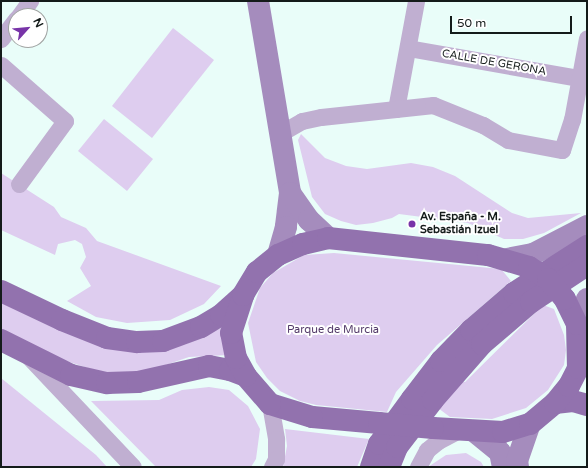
<!DOCTYPE html>
<html>
<head>
<meta charset="utf-8">
<style>
	body { margin:0 }
	#map { position:relative; width:588px; height:468px; overflow:hidden; background:#e9fdf9; font-family:"Varela Round",sans-serif }
	div>[style] { position:absolute }
	.green>* { inset:0; background:#decdef }
	.street>* { height:17px; margin:-8.5px; padding:0 8.5px; transform-origin:8.5px; border-radius:8.5px; background:#c0afd1 }
	.secondary>* { height:22px; margin:-11px; padding:0 11px; transform-origin:11px; border-radius:11px; background:#a58cbd }
	.primary>* { height:22px; margin:-11px; padding:0 11px; transform-origin:11px; border-radius:11px; background:#9272ae }
	.primary-bridge>* { height:22px; margin:-11px; padding:0 11px; transform-origin:11px; border-radius:11px; background:#9272ae }
	.dots>* { width:11px; height:11px; translate:-50% -50%; box-sizing:border-box; border:2px solid #fff; border-radius:50% }
	span { translate:-50% -50%; white-space:nowrap; text-align:center; line-height:1.15; -webkit-text-stroke:4px #fff; paint-order:stroke }
	.street-label { font-size:11px; color:#141b1a }
	.poi-label { font-size:11px; color:#141b1a; font-weight:700 }
	.left { translate:0 -50%; text-align:left }
	.park-label { font-size:11px; color:#533a69 }
	.frame { position:absolute; inset:0; border:2px solid #141b1a; pointer-events:none }
	.north { position:absolute; left:8px; top:8px; width:40px; height:40px; box-sizing:border-box; background:#fff; border:1px solid #a1a4a3; border-radius:50%; rotate:63deg; font-size:11px; font-weight:700; line-height:16px; text-align:center; color:#141b1a }
	.north::after { content:''; display:block; margin:auto; width:14px; height:18px; background:#7834a8; clip-path:polygon(50% 0,100% 100%,50% 72%,0 100%) }
	.scale { position:absolute; left:450px; top:16px; width:122px; height:18px; box-sizing:border-box; border:2px solid #141b1a; border-top:0; padding-left:5px; font-size:12px; line-height:14px; white-space:nowrap; color:#141b1a; -webkit-text-stroke:3px #fff; paint-order:stroke }
</style>
</head>
<body>
<div id="map">
	<div class="green">
		<i style="clip-path:polygon(173px 28px,214px 60px,152px 138px,112px 106px)"></i>
		<i style="clip-path:polygon(104px 119px,153px 159px,127px 191px,78px 151px)"></i>
		<i style="clip-path:polygon(301px 134px,325px 158px,346px 166px,367px 169px,411px 163px,433px 167px,455px 176px,512px 213px,528px 218px,581px 213px,544px 233px,523px 239px,504px 239px,468px 223px,399px 214px,392px 218px,373px 223px,356px 225px,341px 221px,325px 214px,312px 197px,298px 140px)"></i>
		<i style="clip-path:polygon(1px 173px,54px 207px,61px 217px,86px 228px,97px 241px,221px 286px,204px 304px,170px 320px,127px 323px,96px 317px,67px 301px,91px 286px,80px 268px,86px 257px,82px 244px,75px 240px,58px 244px,55px 255px,1px 230px)"></i>
		<i style="clip-path:polygon(334px 253px,501px 269px,511px 281px,437px 345px,396px 392px,387px 412px,316px 405px,300px 401px,280px 391px,267px 378px,256px 362px,248px 323px,260px 288px,273px 273px,304px 255px)"></i>
		<i style="clip-path:polygon(1px 296px,159px 350px,186px 344px,225px 326px,229px 355px,189px 357px,145px 372px,117px 374px,94px 370px,57px 358px,1px 330px)"></i>
		<i style="clip-path:polygon(543px 305px,554px 309px,564px 335px,566px 350px,564px 365px,548px 390px,526px 408px,492px 419px,450px 417px,438px 408px,459px 381px,465px 382px)"></i>
		<i style="clip-path:polygon(1px 378px,96px 455px,107px 467px,1px 467px)"></i>
		<i style="clip-path:polygon(209px 387px,229px 390px,248px 406px,260px 429px,256px 459px,251px 467px,156px 467px,91px 401px,159px 400px,182px 390px)"></i>
		<i style="clip-path:polygon(285px 429px,369px 439px,357px 467px,283px 467px,287px 446px)"></i>
		<i style="clip-path:polygon(466px 453px,481px 462px,484px 467px,428px 467px,446px 455px)"></i>
	</div>
	<div class="street">
		<i style="left:19px;top:16px;width:19px;rotate:-54deg"></i>
		<i style="left:1px;top:39px;width:25px;rotate:-53deg"></i>
		<i style="left:408px;top:48px;width:174px;rotate:10deg"></i>
		<i style="left:1px;top:65px;width:85px;rotate:41.2deg"></i>
		<i style="left:65px;top:121px;width:78px;rotate:126.1deg"></i>
		<i style="left:396px;top:109px;width:110px;rotate:-79.5deg"></i>
		<i style="left:281px;top:133px;width:24px;rotate:-30deg"></i>
		<i style="left:302px;top:121px;width:19px;rotate:-12deg"></i>
		<i style="left:321px;top:117px;width:113px;rotate:-6.1deg"></i>
		<i style="left:433px;top:105px;width:54px;rotate:21.8deg"></i>
		<i style="left:483px;top:125px;width:29px;rotate:31deg"></i>
		<i style="left:508px;top:140px;width:55px;rotate:10.5deg"></i>
		<i style="left:562px;top:150px;width:32px;rotate:-72deg"></i>
		<i style="left:572px;top:120px;width:83px;rotate:-79.6deg"></i>
		<i style="left:29px;top:357px;width:151px;rotate:46.6deg"></i>
		<i style="left:270px;top:404px;width:36px;rotate:80deg"></i>
		<i style="left:276px;top:439px;width:20px;rotate:90deg"></i>
		<i style="left:276px;top:459px;width:9px;rotate:117deg"></i>
		<i style="left:418px;top:467px;width:19px;rotate:-62deg"></i>
		<i style="left:427px;top:450px;width:14px;rotate:-39deg"></i>
		<i style="left:438px;top:441px;width:21px;rotate:-28deg"></i>
	</div>
	<div class="secondary">
		<i style="left:258px;top:1px;width:195px;rotate:80.5deg"></i>
		<i style="left:290px;top:193px;width:34px;rotate:97deg"></i>
		<i style="left:286px;top:227px;width:29px;rotate:106deg"></i>
		<i style="left:290px;top:193px;width:33px;rotate:55deg"></i>
		<i style="left:309px;top:220px;width:26px;rotate:43deg"></i>
		<i style="left:507px;top:259px;width:26px;rotate:-11deg"></i>
		<i style="left:533px;top:254px;width:61px;rotate:-27.4deg"></i>
		<i style="left:577px;top:324px;width:27px;rotate:-68deg"></i>
		<i style="left:475px;top:432px;width:32px;rotate:39deg"></i>
		<i style="left:500px;top:452px;width:15px;rotate:79deg"></i>
		<i style="left:518px;top:467px;width:6px;rotate:-99deg"></i>
		<i style="left:517px;top:461px;width:39px;rotate:-71deg"></i>
	</div>
	<div class="primary">
		<i style="left:1px;top:291px;width:68px;rotate:25.4deg"></i>
		<i style="left:62px;top:320px;width:48px;rotate:21.8deg"></i>
		<i style="left:107px;top:338px;width:30px;rotate:8deg"></i>
		<i style="left:137px;top:342px;width:26px;rotate:-2deg"></i>
		<i style="left:163px;top:341px;width:40px;rotate:-20.2deg"></i>
		<i style="left:201px;top:327px;width:23px;rotate:-31deg"></i>
		<i style="left:221px;top:315px;width:30px;rotate:-42deg"></i>
		<i style="left:1px;top:340px;width:78px;rotate:26.6deg"></i>
		<i style="left:71px;top:375px;width:37px;rotate:13deg"></i>
		<i style="left:107px;top:383px;width:31px;rotate:-2deg"></i>
		<i style="left:138px;top:382px;width:73px;rotate:-12.7deg"></i>
		<i style="left:209px;top:366px;width:21px;rotate:11deg"></i>
		<i style="left:230px;top:370px;width:17px;rotate:21deg"></i>
		<i style="left:555px;top:403px;width:18px;rotate:-6deg"></i>
		<i style="left:573px;top:401px;width:15px;rotate:16deg"></i>
		<i style="left:379px;top:423px;width:67px;rotate:-174.9deg"></i>
		<i style="left:312px;top:417px;width:44px;rotate:-162.8deg"></i>
		<i style="left:270px;top:404px;width:37px;rotate:-131deg"></i>
		<i style="left:246px;top:376px;width:21px;rotate:-119deg"></i>
		<i style="left:236px;top:358px;width:25px;rotate:-101deg"></i>
		<i style="left:231px;top:333px;width:40px;rotate:-72deg"></i>
		<i style="left:243px;top:295px;width:27px;rotate:-59deg"></i>
		<i style="left:257px;top:272px;width:27px;rotate:-39deg"></i>
		<i style="left:278px;top:255px;width:27px;rotate:-24deg"></i>
		<i style="left:303px;top:244px;width:26px;rotate:-13deg"></i>
		<i style="left:328px;top:238px;width:161px;rotate:6.1deg"></i>
		<i style="left:488px;top:255px;width:43px;rotate:16.3deg"></i>
		<i style="left:433px;top:428px;width:70px;rotate:3.3deg"></i>
		<i style="left:503px;top:432px;width:28px;rotate:-17deg"></i>
		<i style="left:530px;top:424px;width:33px;rotate:-40deg"></i>
		<i style="left:555px;top:403px;width:22px;rotate:-51deg"></i>
		<i style="left:569px;top:386px;width:20px;rotate:-63deg"></i>
		<i style="left:578px;top:368px;width:44px;rotate:-91.3deg"></i>
		<i style="left:577px;top:324px;width:28px;rotate:-116deg"></i>
		<i style="left:371px;top:467px;width:24px;rotate:-71deg"></i>
		<i style="left:379px;top:444px;width:56px;rotate:-53.7deg"></i>
		<i style="left:412px;top:399px;width:48px;rotate:-52.7deg"></i>
		<i style="left:441px;top:361px;width:43px;rotate:-45.9deg"></i>
		<i style="left:471px;top:330px;width:57px;rotate:-40.7deg"></i>
		<i style="left:514px;top:293px;width:87px;rotate:-32.8deg"></i>
		<i style="left:389px;top:467px;width:22px;rotate:-68deg"></i>
		<i style="left:397px;top:447px;width:59px;rotate:-52.5deg"></i>
		<i style="left:433px;top:400px;width:74px;rotate:-48.8deg"></i>
		<i style="left:482px;top:344px;width:65px;rotate:-40.6deg"></i>
		<i style="left:531px;top:302px;width:67px;rotate:-33.5deg"></i>
	</div>
	<div class="primary-bridge">
		<i style="left:529px;top:267px;width:22px;rotate:32deg"></i>
		<i style="left:548px;top:279px;width:26px;rotate:50deg"></i>
		<i style="left:379px;top:423px;width:54px;rotate:5.3deg"></i>
	</div>
	<div class="dots">
		<i style="left:412px;top:224px;background:#7834a8"></i>
	</div>
	<div class="street-label">
		<span style="left:494px;top:63px;rotate:10deg">CALLE DE GERONA</span>
	</div>
	<div class="poi-label">
		<span class="left" style="left:420px;top:224px">Av. España - M.<br>Sebastián Izuel</span>
	</div>
	<div class="park-label">
		<span style="left:333px;top:330px">Parque de Murcia</span>
	</div>
	<div class="frame"></div>
	<div class="north">N</div>
	<div class="scale">50 m</div>
</div>
</body>
</html>
